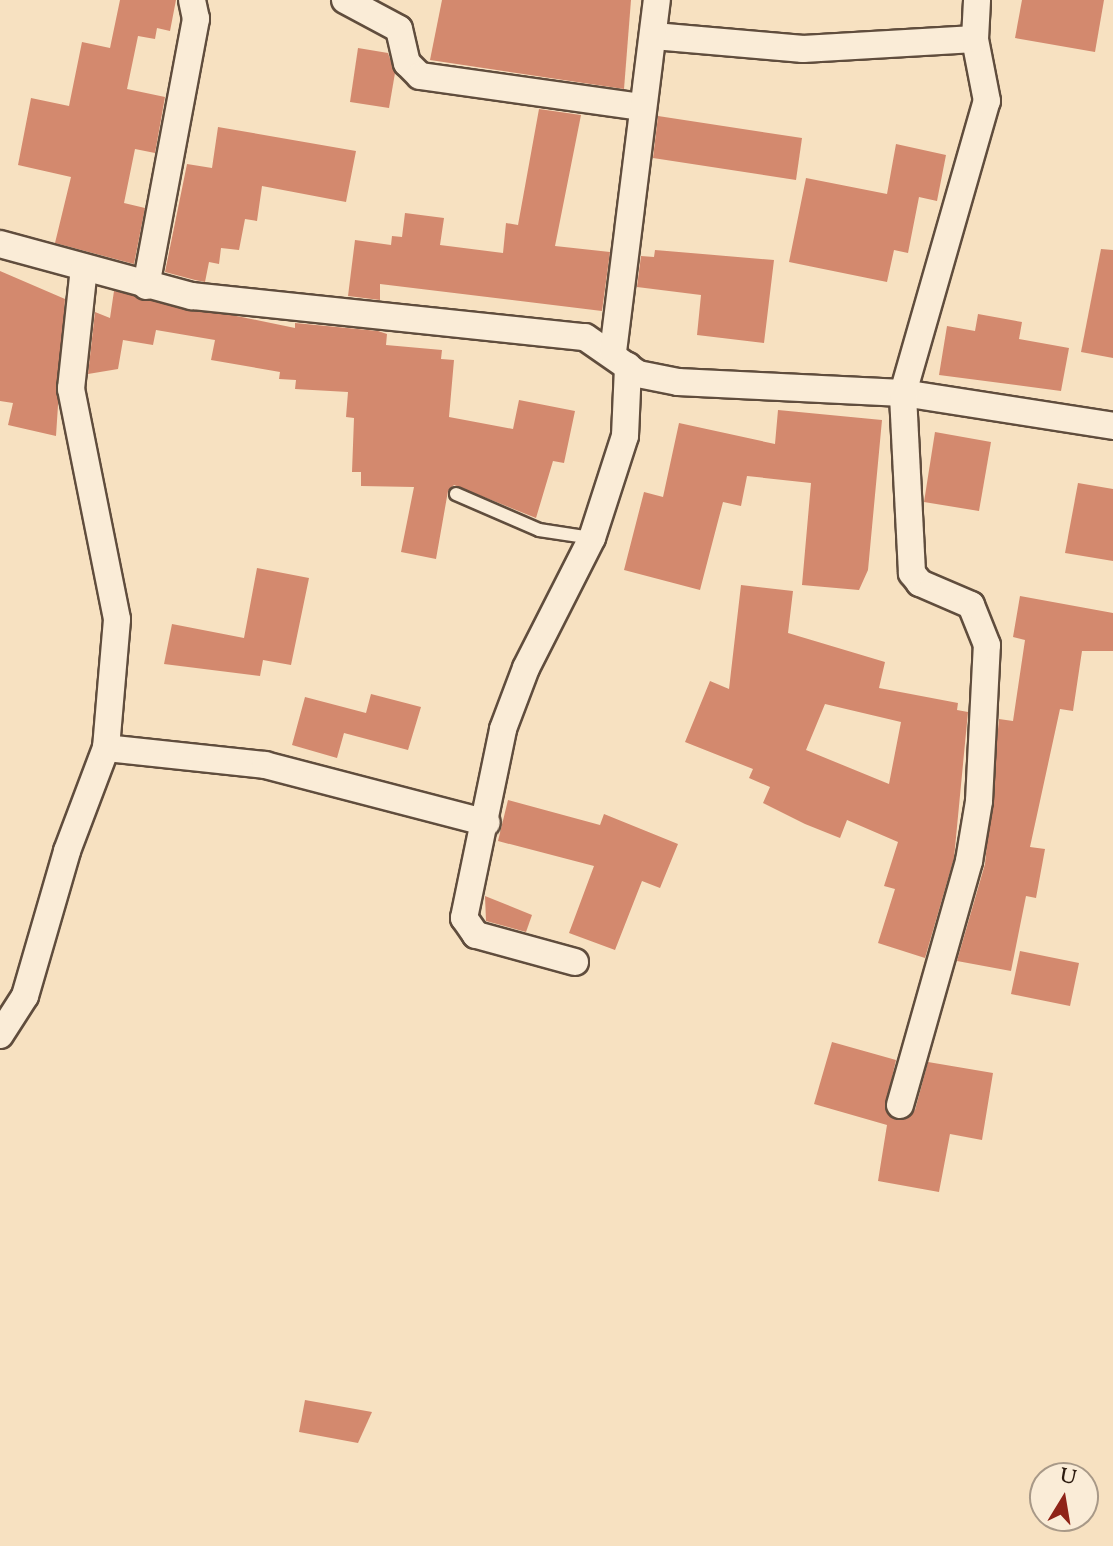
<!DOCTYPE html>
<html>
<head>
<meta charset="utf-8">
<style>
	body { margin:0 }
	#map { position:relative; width:1113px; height:1546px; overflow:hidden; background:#f7e1c1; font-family:"Sorts Mill Goudy",serif }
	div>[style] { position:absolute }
	.building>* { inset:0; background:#d3896e }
	.roads { filter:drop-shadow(2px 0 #604d3d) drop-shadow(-2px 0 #604d3d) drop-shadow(0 2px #604d3d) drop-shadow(0 -2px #604d3d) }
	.service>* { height:12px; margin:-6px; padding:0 6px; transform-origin:6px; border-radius:6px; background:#faecd7 }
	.minor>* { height:26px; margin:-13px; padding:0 13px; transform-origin:13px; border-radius:13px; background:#faecd7 }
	span { translate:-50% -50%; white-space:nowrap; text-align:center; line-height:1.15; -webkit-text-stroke:5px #faecd7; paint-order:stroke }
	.north { position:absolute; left:1029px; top:1462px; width:70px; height:70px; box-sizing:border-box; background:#faecd7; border:2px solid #a89988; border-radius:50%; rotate:11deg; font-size:19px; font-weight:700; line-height:28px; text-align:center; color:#2d1c11 }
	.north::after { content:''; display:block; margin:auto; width:24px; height:32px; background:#8f2418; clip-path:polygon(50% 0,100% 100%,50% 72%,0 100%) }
</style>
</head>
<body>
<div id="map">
	<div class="building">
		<i style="clip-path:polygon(120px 0,176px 0,170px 31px,157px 28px,155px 39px,138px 36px,127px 89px,165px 97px,155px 153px,135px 149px,124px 203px,145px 208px,134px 264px,55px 243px,71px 177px,18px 165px,31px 98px,69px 106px,82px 42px,110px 48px)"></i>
		<i style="clip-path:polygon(442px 0,631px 0,624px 89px,430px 60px)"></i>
		<i style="clip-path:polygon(1022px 0,1104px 0,1095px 52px,1015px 38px)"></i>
		<i style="clip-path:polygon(358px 48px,388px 53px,395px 73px,389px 108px,350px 102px)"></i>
		<i style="clip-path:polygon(539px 109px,581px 115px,555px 246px,610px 252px,602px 311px,380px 284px,380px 300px,348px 296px,355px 240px,391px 245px,392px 236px,402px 237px,405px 213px,444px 218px,440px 245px,503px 253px,506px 223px,518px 225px)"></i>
		<i style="clip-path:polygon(658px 116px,802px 138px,796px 180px,653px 158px)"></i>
		<i style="clip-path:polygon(218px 127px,356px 151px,346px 202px,262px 186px,257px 221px,245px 219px,239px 250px,221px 248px,219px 264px,209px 262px,205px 282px,195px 280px,165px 272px,187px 164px,212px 168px)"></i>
		<i style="clip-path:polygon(896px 144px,946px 155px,937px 201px,919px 197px,908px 253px,894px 250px,887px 282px,789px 262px,806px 178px,887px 194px)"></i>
		<i style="clip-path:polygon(1101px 249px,1113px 250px,1113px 358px,1081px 352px)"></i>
		<i style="clip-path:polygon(655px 250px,774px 260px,764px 343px,697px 335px,701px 295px,637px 287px,641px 256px,654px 257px)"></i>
		<i style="clip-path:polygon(0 271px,65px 299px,56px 436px,8px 425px,13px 403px,0 401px)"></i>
		<i style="clip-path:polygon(114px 291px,295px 328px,295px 323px,378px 331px,387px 334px,386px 345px,442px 350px,441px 359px,454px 360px,449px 417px,513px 429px,519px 400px,575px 411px,564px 463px,553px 461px,536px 518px,454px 485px,448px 491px,436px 559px,401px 552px,414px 487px,361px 486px,361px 472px,352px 472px,354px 418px,346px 417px,348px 392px,295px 389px,296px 380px,279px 379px,280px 372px,211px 360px,215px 340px,156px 330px,153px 345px,123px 340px,118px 369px,88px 374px,95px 312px,110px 318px)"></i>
		<i style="clip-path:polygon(978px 314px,1022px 322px,1019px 339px,1069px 348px,1061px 391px,939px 375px,947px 326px,975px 331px)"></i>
		<i style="clip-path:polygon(778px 410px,882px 420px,868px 570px,859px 590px,802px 585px,811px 483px,747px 476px,741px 506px,723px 502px,700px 590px,624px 570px,644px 492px,663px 497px,679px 423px,775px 444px)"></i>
		<i style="clip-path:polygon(935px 432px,991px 442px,979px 511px,924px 502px)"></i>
		<i style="clip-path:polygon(1078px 483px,1113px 489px,1113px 561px,1065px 553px)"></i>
		<i style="clip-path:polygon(257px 568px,309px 578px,291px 665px,263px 660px,260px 676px,164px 664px,172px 624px,244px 638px)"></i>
		<i style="clip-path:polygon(evenodd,741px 585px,793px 591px,788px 633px,885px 662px,879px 688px,958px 703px,957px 710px,968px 712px,954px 858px,925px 958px,878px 943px,895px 889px,884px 886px,898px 842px,847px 820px,840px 838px,805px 824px,763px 803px,770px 787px,749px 778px,753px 769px,685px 742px,710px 681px,729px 689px,741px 585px,825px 704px,901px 722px,889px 784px,806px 750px,825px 704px)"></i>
		<i style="clip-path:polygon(1020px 596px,1113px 613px,1113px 651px,1082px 651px,1073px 711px,1060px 709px,1030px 847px,1045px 849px,1036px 898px,1026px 896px,1011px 971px,957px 961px,985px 864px,999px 719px,1013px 721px,1025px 640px,1013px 637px)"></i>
		<i style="clip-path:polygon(371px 694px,421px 707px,408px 750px,344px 733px,337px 758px,292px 745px,305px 697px,366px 713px)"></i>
		<i style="clip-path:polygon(508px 800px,600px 825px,604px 814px,678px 844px,660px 888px,642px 881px,615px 950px,569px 933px,594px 866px,498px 841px)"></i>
		<i style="clip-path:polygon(485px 896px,532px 915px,526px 932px,486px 921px)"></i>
		<i style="clip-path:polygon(1020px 951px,1079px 963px,1070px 1006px,1011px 994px)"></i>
		<i style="clip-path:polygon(832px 1042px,896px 1060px,885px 1108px,896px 1120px,915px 1110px,928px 1062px,993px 1073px,982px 1140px,950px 1134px,939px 1192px,878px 1181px,887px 1125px,814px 1104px)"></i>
		<i style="clip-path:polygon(305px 1400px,372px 1412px,358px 1443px,299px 1432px)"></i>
	</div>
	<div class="roads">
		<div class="service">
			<i style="left:456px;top:494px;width:90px;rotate:23.4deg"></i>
			<i style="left:539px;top:530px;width:54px;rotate:8.6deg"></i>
		</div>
		<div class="minor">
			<i style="left:345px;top:0;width:61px;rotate:28.2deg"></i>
			<i style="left:399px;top:29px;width:35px;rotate:77deg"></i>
			<i style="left:407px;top:63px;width:18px;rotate:45deg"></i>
			<i style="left:420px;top:76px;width:222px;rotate:8deg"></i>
			<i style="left:654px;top:36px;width:150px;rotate:5deg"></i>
			<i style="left:803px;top:49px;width:172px;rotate:-3.3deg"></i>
			<i style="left:0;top:244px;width:199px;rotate:15.2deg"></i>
			<i style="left:192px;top:296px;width:395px;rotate:6deg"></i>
			<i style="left:585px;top:337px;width:65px;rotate:34.9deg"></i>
			<i style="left:638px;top:374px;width:41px;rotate:11.3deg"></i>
			<i style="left:678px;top:382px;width:225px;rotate:2.8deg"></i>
			<i style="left:903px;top:393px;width:213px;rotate:8.9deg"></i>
			<i style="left:146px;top:286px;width:272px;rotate:-79.4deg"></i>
			<i style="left:196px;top:19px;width:19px;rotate:-102deg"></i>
			<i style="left:613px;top:352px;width:355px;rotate:-82.9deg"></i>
			<i style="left:106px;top:748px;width:160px;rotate:6.1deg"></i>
			<i style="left:265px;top:765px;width:229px;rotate:14.6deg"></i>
			<i style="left:575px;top:962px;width:103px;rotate:-164.7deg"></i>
			<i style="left:476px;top:935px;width:21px;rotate:-125deg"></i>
			<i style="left:464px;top:918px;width:193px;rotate:-78.3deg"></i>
			<i style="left:503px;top:729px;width:65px;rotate:-69.3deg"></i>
			<i style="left:526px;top:668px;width:146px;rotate:-63.1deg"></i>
			<i style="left:592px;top:538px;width:107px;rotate:-72.1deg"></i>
			<i style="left:625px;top:436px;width:70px;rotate:-87.5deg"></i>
			<i style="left:0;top:1035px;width:46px;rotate:-57.3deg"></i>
			<i style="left:25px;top:996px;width:151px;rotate:-73.8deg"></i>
			<i style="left:67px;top:851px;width:110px;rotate:-69.3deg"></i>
			<i style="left:106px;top:748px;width:129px;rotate:-85.1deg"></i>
			<i style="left:117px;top:619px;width:235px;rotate:-101.3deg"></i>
			<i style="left:71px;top:389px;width:122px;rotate:-83.9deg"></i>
			<i style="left:900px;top:1105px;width:254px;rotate:-74.2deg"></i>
			<i style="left:969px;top:861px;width:61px;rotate:-80.5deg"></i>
			<i style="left:979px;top:801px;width:156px;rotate:-87.1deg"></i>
			<i style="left:987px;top:645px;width:43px;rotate:-111.8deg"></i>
			<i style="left:971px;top:605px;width:56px;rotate:-156.7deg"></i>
			<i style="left:920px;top:583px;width:13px;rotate:-129deg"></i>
			<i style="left:912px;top:573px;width:180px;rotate:-92.9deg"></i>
			<i style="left:903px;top:393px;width:304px;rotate:-74deg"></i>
			<i style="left:987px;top:101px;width:63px;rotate:-101deg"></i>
			<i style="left:975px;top:39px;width:39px;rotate:-87deg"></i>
		</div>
	</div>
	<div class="north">U</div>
</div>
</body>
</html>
